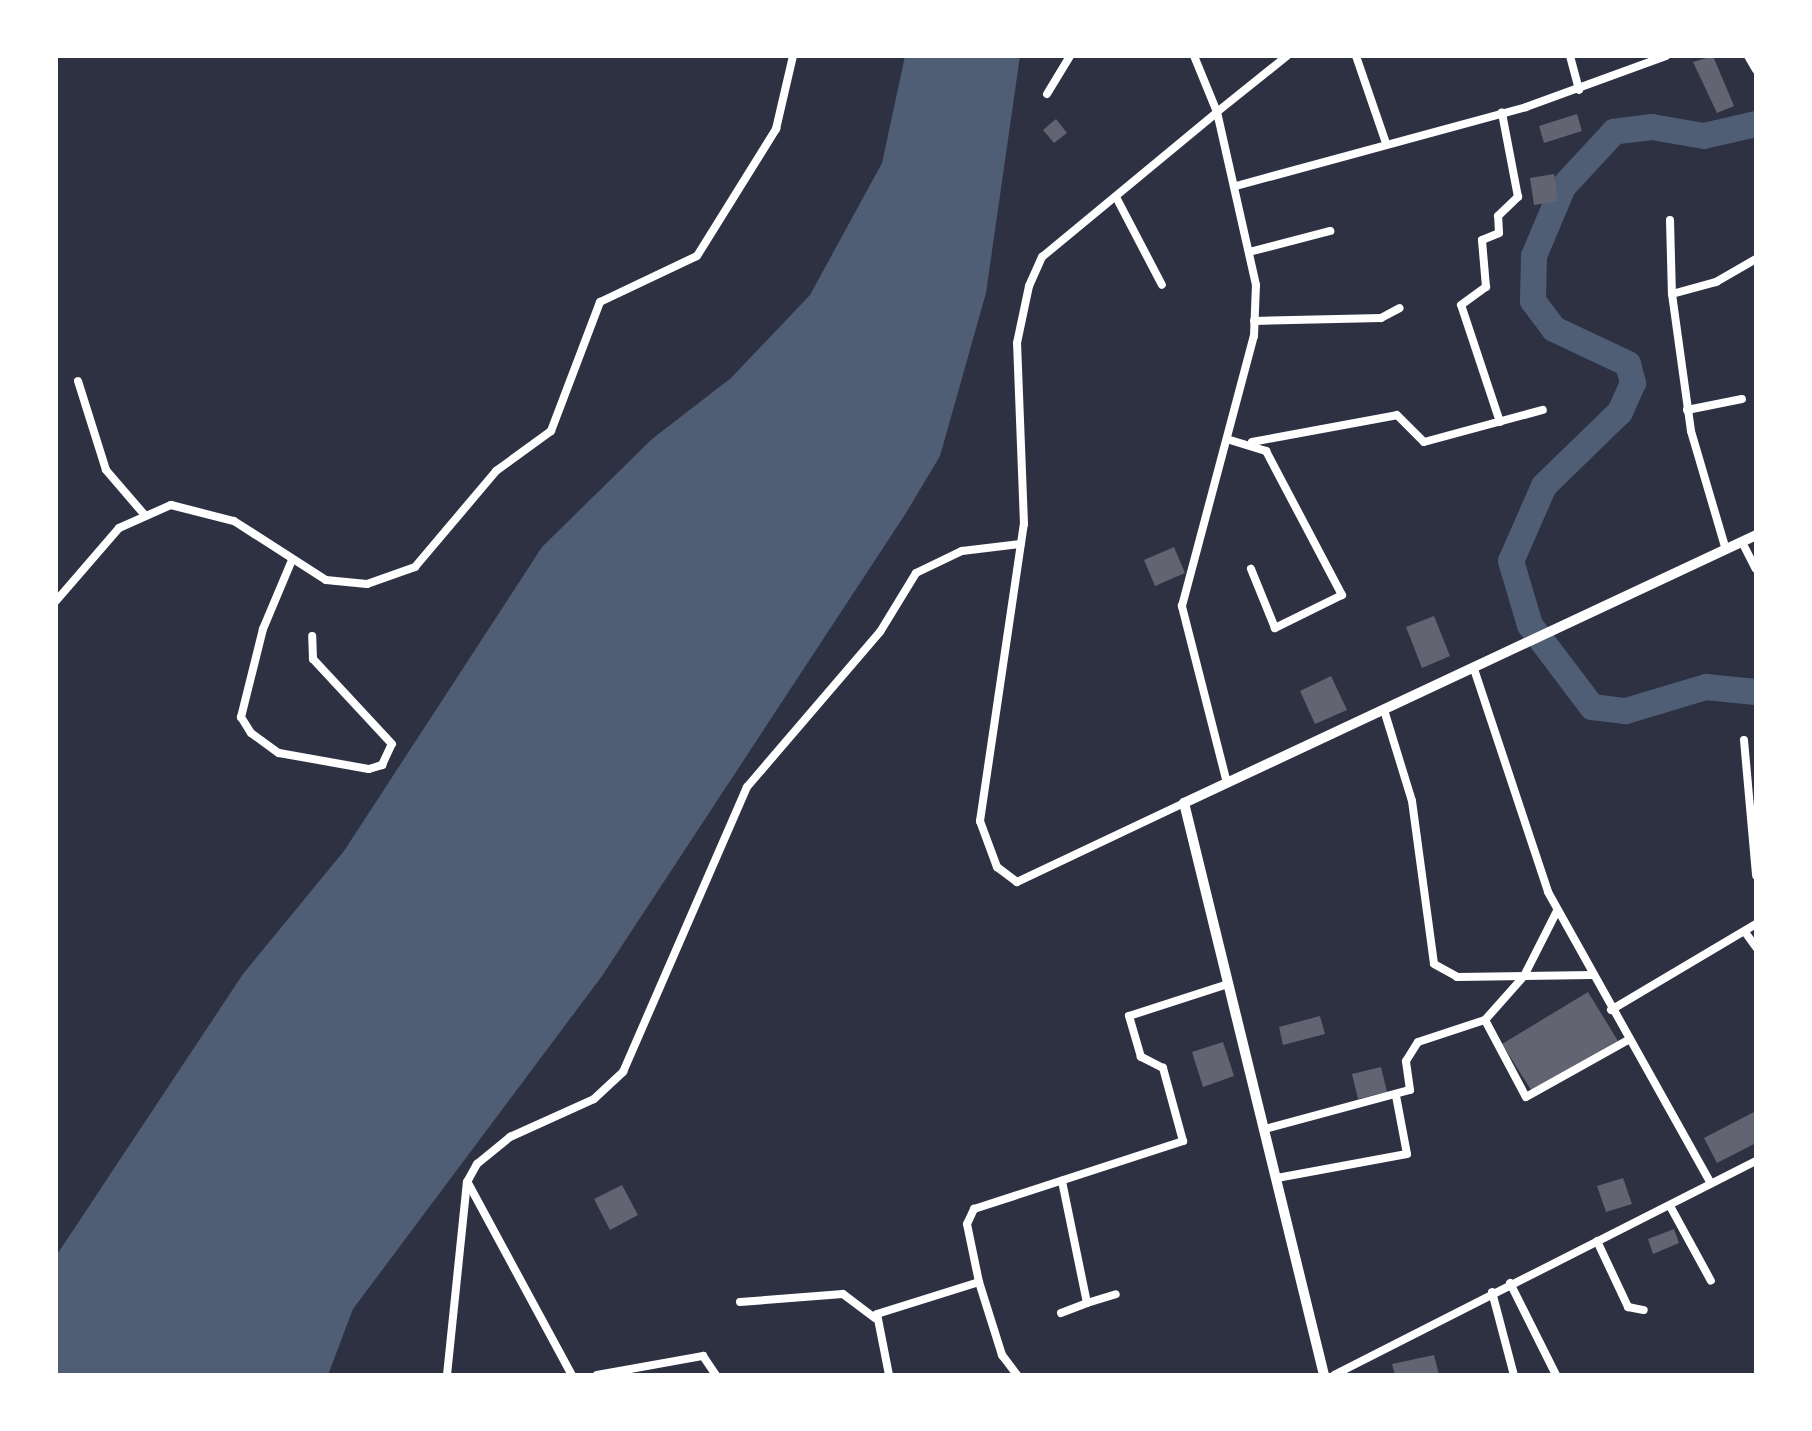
<!DOCTYPE html>
<html>
<head>
<meta charset="utf-8">
<style>
	body { margin:0 }
	#map { position:relative; width:1812px; height:1431px; overflow:hidden; background:#2d3142; font-family:"DejaVu Sans",sans-serif }
	div>[style] { position:absolute }
	.water>* { inset:0; background:#4f5d75 }
	.river>* { height:26px; margin:-13px; padding:0 13px; transform-origin:13px; border-radius:13px; background:#4f5d75 }
	.building>* { inset:0; background:#626471 }
	.minor>* { height:8px; margin:-4px; padding:0 4px; transform-origin:4px; border-radius:4px; background:#fff }
	.tertiary>* { height:10px; margin:-5px; padding:0 5px; transform-origin:5px; border-radius:5px; background:#fff }
	span { translate:-50% -50%; white-space:nowrap; text-align:center; line-height:1.15; -webkit-text-stroke:6px #fff; paint-order:stroke }
	.frame { position:absolute; inset:0; border:58px solid #fff; pointer-events:none }
</style>
</head>
<body>
<div id="map">
	<div class="water">
		<i style="clip-path:polygon(905px 56px,1020px 56px,986px 293px,940px 456px,906px 513px,602px 976px,353px 1309px,328px 1375px,56px 1375px,56px 1256px,243px 974px,344px 851px,542px 547px,652px 439px,731px 378px,810px 295px,882px 163px)"></i>
	</div>
	<div class="river">
		<i style="left:1756px;top:124px;width:53px;rotate:167deg"></i>
		<i style="left:1704px;top:136px;width:53px;rotate:-170.2deg"></i>
		<i style="left:1652px;top:127px;width:38px;rotate:173deg"></i>
		<i style="left:1614px;top:132px;width:75px;rotate:132.8deg"></i>
		<i style="left:1563px;top:187px;width:75px;rotate:112.8deg"></i>
		<i style="left:1534px;top:256px;width:45px;rotate:91.3deg"></i>
		<i style="left:1533px;top:301px;width:35px;rotate:53deg"></i>
		<i style="left:1554px;top:329px;width:82px;rotate:25.3deg"></i>
		<i style="left:1628px;top:364px;width:20px;rotate:75deg"></i>
		<i style="left:1633px;top:383px;width:32px;rotate:114deg"></i>
		<i style="left:1620px;top:412px;width:106px;rotate:135.8deg"></i>
		<i style="left:1544px;top:486px;width:82px;rotate:113.7deg"></i>
		<i style="left:1511px;top:561px;width:67px;rotate:73.5deg"></i>
		<i style="left:1530px;top:625px;width:103px;rotate:52.9deg"></i>
		<i style="left:1592px;top:707px;width:34px;rotate:7deg"></i>
		<i style="left:1626px;top:711px;width:84px;rotate:-16.7deg"></i>
		<i style="left:1706px;top:687px;width:50px;rotate:5.7deg"></i>
	</div>
	<div class="building">
		<i style="clip-path:polygon(1713px 56px,1734px 106px,1717px 113px,1693px 62px)"></i>
		<i style="clip-path:polygon(1577px 114px,1582px 131px,1544px 143px,1539px 126px)"></i>
		<i style="clip-path:polygon(1056px 119px,1067px 133px,1054px 143px,1043px 130px)"></i>
		<i style="clip-path:polygon(1554px 174px,1558px 201px,1534px 205px,1530px 178px)"></i>
		<i style="clip-path:polygon(1174px 547px,1185px 573px,1155px 586px,1144px 560px)"></i>
		<i style="clip-path:polygon(1434px 616px,1450px 656px,1422px 668px,1406px 627px)"></i>
		<i style="clip-path:polygon(1331px 676px,1347px 710px,1315px 724px,1300px 691px)"></i>
		<i style="clip-path:polygon(1588px 992px,1618px 1041px,1533px 1093px,1502px 1044px)"></i>
		<i style="clip-path:polygon(1320px 1016px,1325px 1034px,1283px 1045px,1279px 1027px)"></i>
		<i style="clip-path:polygon(1223px 1042px,1234px 1076px,1203px 1087px,1192px 1052px)"></i>
		<i style="clip-path:polygon(1381px 1067px,1387px 1092px,1358px 1099px,1352px 1074px)"></i>
		<i style="clip-path:polygon(1756px 1111px,1756px 1143px,1717px 1163px,1704px 1138px)"></i>
		<i style="clip-path:polygon(1623px 1178px,1632px 1204px,1606px 1212px,1597px 1186px)"></i>
		<i style="clip-path:polygon(622px 1185px,638px 1215px,610px 1230px,594px 1199px)"></i>
		<i style="clip-path:polygon(1674px 1229px,1679px 1243px,1653px 1254px,1648px 1239px)"></i>
		<i style="clip-path:polygon(1434px 1355px,1439px 1375px,1395px 1375px,1392px 1364px)"></i>
	</div>
	<div class="minor">
		<i style="left:1356px;top:56px;width:92px;rotate:71deg"></i>
		<i style="left:1570px;top:56px;width:35px;rotate:75deg"></i>
		<i style="left:1748px;top:56px;width:16px;rotate:60deg"></i>
		<i style="left:1047px;top:94px;width:44px;rotate:-58.8deg"></i>
		<i style="left:1236px;top:186px;width:301px;rotate:-15.2deg"></i>
		<i style="left:1526px;top:107px;width:149px;rotate:-20deg"></i>
		<i style="left:1116px;top:197px;width:99px;rotate:62.4deg"></i>
		<i style="left:1670px;top:220px;width:74px;rotate:88.5deg"></i>
		<i style="left:1249px;top:252px;width:84px;rotate:-14.5deg"></i>
		<i style="left:1254px;top:321px;width:127px;rotate:-1.4deg"></i>
		<i style="left:1381px;top:318px;width:21px;rotate:-28deg"></i>
		<i style="left:78px;top:381px;width:93px;rotate:72.5deg"></i>
		<i style="left:106px;top:470px;width:57px;rotate:49.3deg"></i>
		<i style="left:1687px;top:410px;width:56px;rotate:-11.3deg"></i>
		<i style="left:1500px;top:422px;width:123px;rotate:-108.4deg"></i>
		<i style="left:1461px;top:305px;width:31px;rotate:-36deg"></i>
		<i style="left:1486px;top:287px;width:47px;rotate:-94.9deg"></i>
		<i style="left:1482px;top:240px;width:18px;rotate:-22deg"></i>
		<i style="left:1499px;top:233px;width:17px;rotate:-93deg"></i>
		<i style="left:1498px;top:216px;width:28px;rotate:-44deg"></i>
		<i style="left:1518px;top:197px;width:86px;rotate:-100.8deg"></i>
		<i style="left:1230px;top:440px;width:38px;rotate:17deg"></i>
		<i style="left:1266px;top:451px;width:163px;rotate:62.2deg"></i>
		<i style="left:1342px;top:595px;width:75px;rotate:153.8deg"></i>
		<i style="left:1275px;top:628px;width:64px;rotate:-112.1deg"></i>
		<i style="left:1252px;top:442px;width:147px;rotate:-10.5deg"></i>
		<i style="left:1397px;top:415px;width:38px;rotate:45deg"></i>
		<i style="left:1424px;top:442px;width:123px;rotate:-15.1deg"></i>
		<i style="left:1742px;top:542px;width:30px;rotate:63deg"></i>
		<i style="left:1726px;top:550px;width:124px;rotate:-106.4deg"></i>
		<i style="left:1691px;top:431px;width:138px;rotate:-97.9deg"></i>
		<i style="left:1672px;top:294px;width:46px;rotate:-15.3deg"></i>
		<i style="left:1716px;top:282px;width:46px;rotate:-29.9deg"></i>
		<i style="left:292px;top:560px;width:75px;rotate:112.8deg"></i>
		<i style="left:263px;top:629px;width:91px;rotate:104deg"></i>
		<i style="left:241px;top:717px;width:19px;rotate:58deg"></i>
		<i style="left:251px;top:733px;width:34px;rotate:36deg"></i>
		<i style="left:279px;top:753px;width:91px;rotate:10.1deg"></i>
		<i style="left:369px;top:769px;width:14px;rotate:-17deg"></i>
		<i style="left:382px;top:765px;width:23px;rotate:-65deg"></i>
		<i style="left:392px;top:744px;width:116px;rotate:-132.9deg"></i>
		<i style="left:313px;top:659px;width:23px;rotate:-92deg"></i>
		<i style="left:56px;top:601px;width:96px;rotate:-49.2deg"></i>
		<i style="left:119px;top:528px;width:57px;rotate:-23.9deg"></i>
		<i style="left:171px;top:505px;width:65px;rotate:14.3deg"></i>
		<i style="left:234px;top:521px;width:109px;rotate:32.7deg"></i>
		<i style="left:326px;top:580px;width:41px;rotate:5.6deg"></i>
		<i style="left:367px;top:584px;width:51px;rotate:-19.5deg"></i>
		<i style="left:415px;top:567px;width:126px;rotate:-49.8deg"></i>
		<i style="left:496px;top:471px;width:68px;rotate:-36deg"></i>
		<i style="left:551px;top:431px;width:138px;rotate:-69.2deg"></i>
		<i style="left:600px;top:302px;width:107px;rotate:-25.4deg"></i>
		<i style="left:697px;top:256px;width:150px;rotate:-58.1deg"></i>
		<i style="left:776px;top:129px;width:75px;rotate:-76.9deg"></i>
		<i style="left:1474px;top:669px;width:235px;rotate:71.6deg"></i>
		<i style="left:1548px;top:892px;width:334px;rotate:60.8deg"></i>
		<i style="left:1384px;top:710px;width:95px;rotate:72.9deg"></i>
		<i style="left:1412px;top:801px;width:164px;rotate:82.3deg"></i>
		<i style="left:1434px;top:964px;width:26px;rotate:29deg"></i>
		<i style="left:1457px;top:977px;width:135px;rotate:-0.8deg"></i>
		<i style="left:1744px;top:740px;width:136px;rotate:84.9deg"></i>
		<i style="left:1227px;top:783px;width:183px;rotate:-104.3deg"></i>
		<i style="left:1182px;top:606px;width:279px;rotate:-75.1deg"></i>
		<i style="left:1254px;top:336px;width:51px;rotate:-87.8deg"></i>
		<i style="left:1256px;top:285px;width:177px;rotate:-102.7deg"></i>
		<i style="left:1217px;top:112px;width:90px;rotate:-38.7deg"></i>
		<i style="left:1184px;top:803px;width:185px;rotate:154.7deg"></i>
		<i style="left:1017px;top:882px;width:25px;rotate:-143deg"></i>
		<i style="left:997px;top:867px;width:49px;rotate:-110.3deg"></i>
		<i style="left:980px;top:821px;width:300px;rotate:-81.6deg"></i>
		<i style="left:1024px;top:524px;width:181px;rotate:-92.2deg"></i>
		<i style="left:1017px;top:343px;width:58px;rotate:-78.1deg"></i>
		<i style="left:1029px;top:286px;width:32px;rotate:-66deg"></i>
		<i style="left:1042px;top:257px;width:227px;rotate:-39.6deg"></i>
		<i style="left:1217px;top:112px;width:61px;rotate:-112.3deg"></i>
		<i style="left:1745px;top:932px;width:19px;rotate:54deg"></i>
		<i style="left:1611px;top:1010px;width:169px;rotate:-30.7deg"></i>
		<i style="left:1485px;top:1020px;width:87px;rotate:62deg"></i>
		<i style="left:1526px;top:1097px;width:117px;rotate:-29.2deg"></i>
		<i style="left:1265px;top:1129px;width:150px;rotate:-15.1deg"></i>
		<i style="left:1410px;top:1090px;width:29px;rotate:-98deg"></i>
		<i style="left:1406px;top:1061px;width:22px;rotate:-58deg"></i>
		<i style="left:1418px;top:1042px;width:71px;rotate:-18.2deg"></i>
		<i style="left:1485px;top:1020px;width:59px;rotate:-48.4deg"></i>
		<i style="left:1524px;top:976px;width:73px;rotate:-63.1deg"></i>
		<i style="left:1277px;top:1178px;width:132px;rotate:-10.5deg"></i>
		<i style="left:1407px;top:1154px;width:59px;rotate:-100.7deg"></i>
		<i style="left:468px;top:1183px;width:218px;rotate:61.6deg"></i>
		<i style="left:1670px;top:1206px;width:85px;rotate:61.3deg"></i>
		<i style="left:1597px;top:1241px;width:73px;rotate:64.8deg"></i>
		<i style="left:1628px;top:1307px;width:16px;rotate:11deg"></i>
		<i style="left:979px;top:1282px;width:77px;rotate:72.5deg"></i>
		<i style="left:1002px;top:1355px;width:25px;rotate:53deg"></i>
		<i style="left:1510px;top:1283px;width:103px;rotate:63.4deg"></i>
		<i style="left:1492px;top:1292px;width:86px;rotate:75.2deg"></i>
		<i style="left:740px;top:1302px;width:103px;rotate:-4.4deg"></i>
		<i style="left:843px;top:1294px;width:40px;rotate:37deg"></i>
		<i style="left:1087px;top:1303px;width:30px;rotate:-17deg"></i>
		<i style="left:1061px;top:1313px;width:28px;rotate:-21deg"></i>
		<i style="left:1087px;top:1303px;width:125px;rotate:-101.6deg"></i>
		<i style="left:447px;top:1375px;width:194px;rotate:-84.1deg"></i>
		<i style="left:467px;top:1182px;width:21px;rotate:-61deg"></i>
		<i style="left:477px;top:1164px;width:43px;rotate:-39.3deg"></i>
		<i style="left:510px;top:1137px;width:92px;rotate:-24.3deg"></i>
		<i style="left:594px;top:1099px;width:40px;rotate:-43deg"></i>
		<i style="left:623px;top:1072px;width:311px;rotate:-66.5deg"></i>
		<i style="left:747px;top:787px;width:204px;rotate:-49.4deg"></i>
		<i style="left:880px;top:632px;width:69px;rotate:-58.6deg"></i>
		<i style="left:916px;top:573px;width:51px;rotate:-25.6deg"></i>
		<i style="left:962px;top:551px;width:59px;rotate:-6.8deg"></i>
		<i style="left:597px;top:1375px;width:108px;rotate:-10.2deg"></i>
		<i style="left:703px;top:1356px;width:23px;rotate:56deg"></i>
		<i style="left:889px;top:1375px;width:62px;rotate:-101.1deg"></i>
		<i style="left:877px;top:1314px;width:107px;rotate:-17.4deg"></i>
		<i style="left:979px;top:1282px;width:59px;rotate:-101.7deg"></i>
		<i style="left:967px;top:1224px;width:17px;rotate:-65deg"></i>
		<i style="left:974px;top:1209px;width:220px;rotate:-18deg"></i>
		<i style="left:1183px;top:1141px;width:76px;rotate:-105.3deg"></i>
		<i style="left:1163px;top:1068px;width:25px;rotate:-153deg"></i>
		<i style="left:1141px;top:1057px;width:43px;rotate:-106.3deg"></i>
		<i style="left:1129px;top:1016px;width:104px;rotate:-17.9deg"></i>
		<i style="left:1334px;top:1375px;width:473px;rotate:-26.9deg"></i>
	</div>
	<div class="tertiary">
		<i style="left:1324px;top:1375px;width:589px;rotate:-103.75deg"></i>
		<i style="left:1184px;top:803px;width:632px;rotate:-25.1deg"></i>
	</div>
	<div class="frame"></div>
</div>
</body>
</html>
